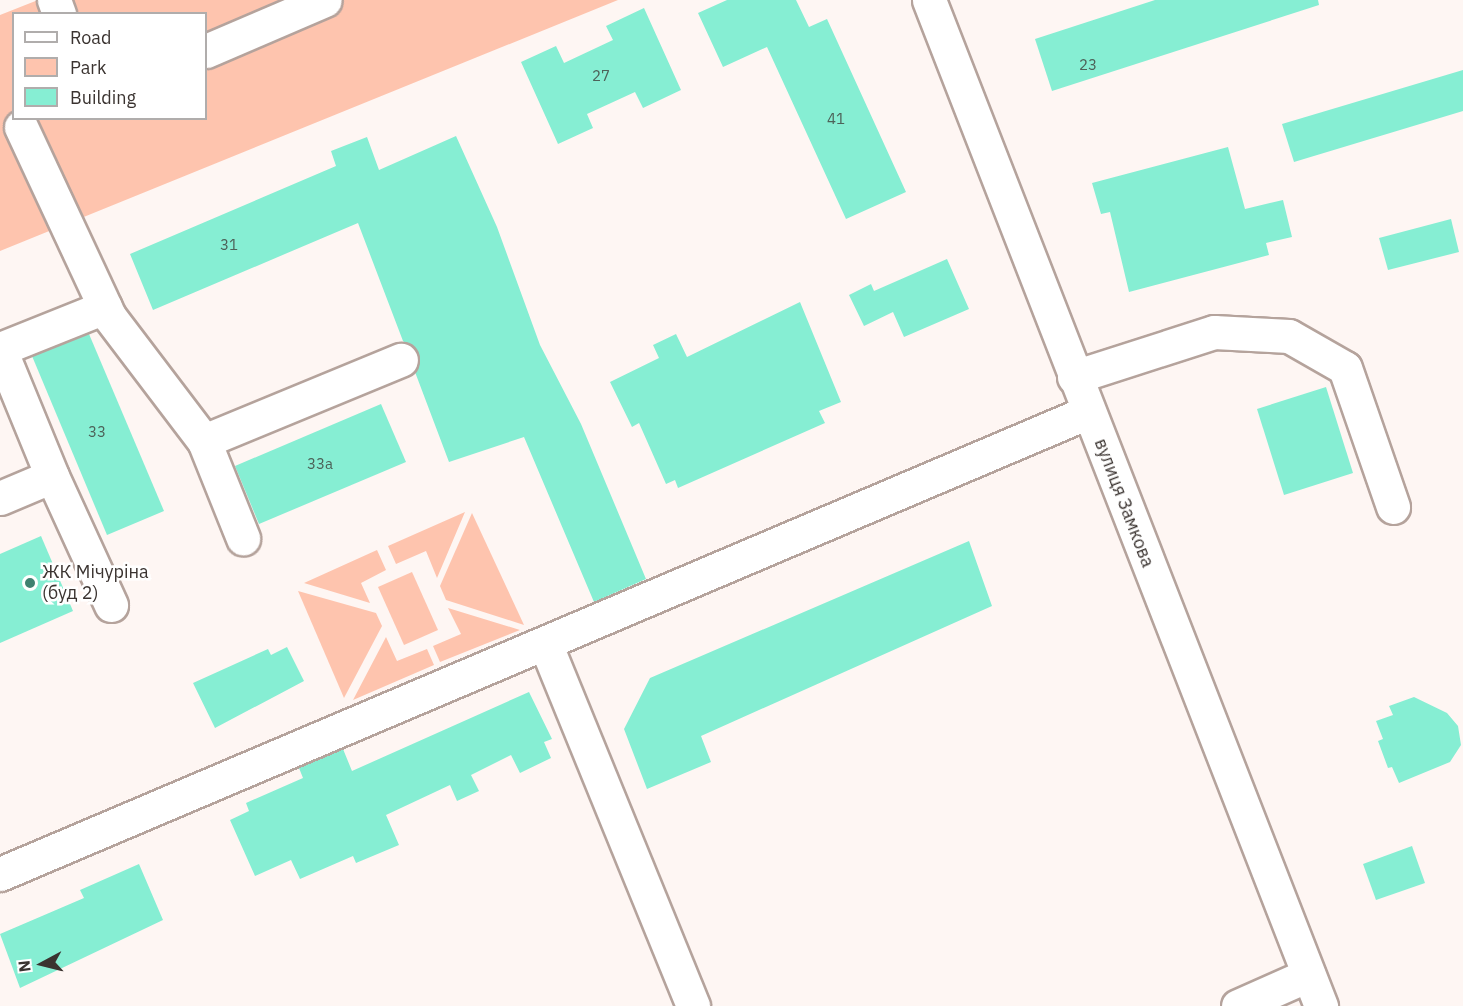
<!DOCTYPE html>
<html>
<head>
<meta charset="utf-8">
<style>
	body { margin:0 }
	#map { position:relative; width:1463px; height:1006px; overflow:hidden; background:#fef6f3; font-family:"IBM Plex Sans",sans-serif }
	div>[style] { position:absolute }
	.green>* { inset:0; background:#fec4ae }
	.building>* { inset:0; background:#86eed3 }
	.roads { filter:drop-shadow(2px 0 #b5a39c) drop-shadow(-2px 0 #b5a39c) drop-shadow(0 2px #b5a39c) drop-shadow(0 -2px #b5a39c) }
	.minor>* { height:33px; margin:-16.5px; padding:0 16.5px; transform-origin:16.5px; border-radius:16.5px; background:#fff }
	.dots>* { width:16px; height:16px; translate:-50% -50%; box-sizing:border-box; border:3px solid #fff; border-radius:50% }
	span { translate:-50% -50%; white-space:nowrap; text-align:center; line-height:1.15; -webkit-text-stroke:5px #fff; paint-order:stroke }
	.number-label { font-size:15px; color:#4d6259 }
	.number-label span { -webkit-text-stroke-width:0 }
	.street-label { font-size:18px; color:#3a3330 }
	.poi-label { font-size:18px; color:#3a3330 }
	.left { translate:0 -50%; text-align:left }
	.legend { position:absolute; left:12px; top:12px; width:195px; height:108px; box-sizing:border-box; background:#fff; border:2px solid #b0adac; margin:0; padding:8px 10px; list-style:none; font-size:18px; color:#3a3330 }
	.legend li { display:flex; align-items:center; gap:12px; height:30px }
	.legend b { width:30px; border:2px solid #b0adac }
	.north { position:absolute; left:12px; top:934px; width:60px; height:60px; -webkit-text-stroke:4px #fff; paint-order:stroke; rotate:263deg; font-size:16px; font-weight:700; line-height:24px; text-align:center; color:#3a3330 }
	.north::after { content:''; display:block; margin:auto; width:21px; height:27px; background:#3a3330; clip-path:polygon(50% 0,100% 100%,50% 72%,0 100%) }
</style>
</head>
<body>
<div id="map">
	<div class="green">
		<i style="clip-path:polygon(evenodd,38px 0,618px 0,0 251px,0 15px,38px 0,14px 14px,206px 14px,206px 118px,14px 118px,14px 14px)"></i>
		<i style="clip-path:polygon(465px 512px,437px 578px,426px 551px,396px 564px,388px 546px)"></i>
		<i style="clip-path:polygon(472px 513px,524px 625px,446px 600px,440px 586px)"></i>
		<i style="clip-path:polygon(377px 550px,386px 570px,361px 583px,370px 603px,304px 583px)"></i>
		<i style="clip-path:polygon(412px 572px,438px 630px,404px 645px,378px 587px)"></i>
		<i style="clip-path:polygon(298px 591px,376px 613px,382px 626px,344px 698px)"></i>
		<i style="clip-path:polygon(448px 608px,520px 630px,440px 662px,433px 646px,461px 634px)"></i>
		<i style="clip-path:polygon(386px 637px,397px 661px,427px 649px,434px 665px,353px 700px)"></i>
	</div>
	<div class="building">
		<i style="clip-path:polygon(727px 0,796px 0,809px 27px,827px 19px,906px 192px,846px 219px,767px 47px,723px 67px,698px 13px)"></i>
		<i style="clip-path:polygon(1155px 0,1318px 0,1319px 5px,1052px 91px,1035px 39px)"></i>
		<i style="clip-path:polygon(644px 8px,681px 90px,643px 108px,635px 92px,587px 114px,593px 128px,558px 144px,521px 62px,556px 46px,564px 63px,613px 40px,606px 26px)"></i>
		<i style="clip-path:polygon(1463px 70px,1463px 111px,1294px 162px,1282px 124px)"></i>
		<i style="clip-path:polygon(456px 136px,497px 227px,540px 345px,581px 424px,646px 579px,594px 602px,524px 437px,449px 462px,415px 372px,418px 353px,403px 341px,358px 223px,153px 310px,130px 254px,336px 166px,331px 151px,367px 137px,379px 170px)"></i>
		<i style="clip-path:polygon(1228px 147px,1245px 209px,1283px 200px,1292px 237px,1266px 243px,1269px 255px,1129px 292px,1110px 212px,1101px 214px,1092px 183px)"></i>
		<i style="clip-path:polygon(1451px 219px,1459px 252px,1388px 270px,1379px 238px)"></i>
		<i style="clip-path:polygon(947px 259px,969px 309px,904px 337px,893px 312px,864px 326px,849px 295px,871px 284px,874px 291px)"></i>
		<i style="clip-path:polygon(800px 302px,841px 402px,819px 411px,825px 423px,678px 488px,675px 480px,666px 484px,639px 423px,632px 427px,610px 382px,659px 358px,653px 345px,676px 334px,687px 357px)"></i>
		<i style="clip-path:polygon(89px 334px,164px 511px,107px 535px,32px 356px)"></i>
		<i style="clip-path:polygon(1326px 387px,1353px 473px,1284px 495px,1257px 409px)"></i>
		<i style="clip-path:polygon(381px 404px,406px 462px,259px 524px,235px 466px)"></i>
		<i style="clip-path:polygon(41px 536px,73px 611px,0 643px,0 554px)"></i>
		<i style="clip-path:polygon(969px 541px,992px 606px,701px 736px,711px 762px,647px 789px,624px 729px,650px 678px)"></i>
		<i style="clip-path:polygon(287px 647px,304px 681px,215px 728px,193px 683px,268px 649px,271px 655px)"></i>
		<i style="clip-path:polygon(529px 692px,552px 739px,544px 742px,551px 758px,520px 773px,511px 755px,471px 775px,479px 791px,457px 801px,450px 785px,386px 815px,399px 845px,356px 863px,353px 856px,300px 879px,291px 860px,255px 876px,230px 820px,249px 811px,246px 803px,303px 778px,299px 768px,343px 749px,352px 771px)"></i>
		<i style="clip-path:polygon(1414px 697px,1447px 713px,1458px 726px,1461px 745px,1450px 762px,1399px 783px,1392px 767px,1388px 768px,1378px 741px,1383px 739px,1376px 721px,1393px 715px,1389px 706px)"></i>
		<i style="clip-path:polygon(1412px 846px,1425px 883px,1376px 900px,1363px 864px)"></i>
		<i style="clip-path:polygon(139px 864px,163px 920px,20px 988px,0 934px,84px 898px,80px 890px)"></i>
	</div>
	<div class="roads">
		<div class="minor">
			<i style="left:54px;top:0;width:15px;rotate:70deg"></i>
			<i style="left:929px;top:0;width:1080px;rotate:68.71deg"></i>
			<i style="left:206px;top:51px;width:129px;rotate:-23.2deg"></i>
			<i style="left:21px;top:127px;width:208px;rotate:65deg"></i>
			<i style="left:109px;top:316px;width:157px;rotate:52.8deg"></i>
			<i style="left:204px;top:441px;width:213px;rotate:-22.4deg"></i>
			<i style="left:1074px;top:377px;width:147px;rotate:-17.8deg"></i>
			<i style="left:1214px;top:332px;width:75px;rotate:3.1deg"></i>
			<i style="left:1289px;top:336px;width:64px;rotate:29.7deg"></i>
			<i style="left:1345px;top:368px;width:147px;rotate:70.9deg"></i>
			<i style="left:204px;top:441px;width:105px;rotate:68.1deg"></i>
			<i style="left:52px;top:476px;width:142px;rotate:65.4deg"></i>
			<i style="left:0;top:498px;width:56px;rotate:-22.9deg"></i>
			<i style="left:52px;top:476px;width:137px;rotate:-112.3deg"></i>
			<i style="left:0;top:349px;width:113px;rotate:-21.8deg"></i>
			<i style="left:545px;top:643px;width:392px;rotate:67.8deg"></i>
			<i style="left:0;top:874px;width:1182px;rotate:-23.01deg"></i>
			<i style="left:1238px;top:1006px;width:77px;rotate:-23.9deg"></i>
		</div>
	</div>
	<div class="dots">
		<i style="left:30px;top:583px;background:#3f8170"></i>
	</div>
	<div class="number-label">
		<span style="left:1088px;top:65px">23</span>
		<span style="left:601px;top:76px">27</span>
		<span style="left:836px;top:119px">41</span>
		<span style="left:229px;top:245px">31</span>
		<span style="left:97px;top:432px">33</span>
		<span style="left:320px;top:464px">33а</span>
	</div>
	<div class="street-label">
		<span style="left:1124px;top:503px;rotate:69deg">вулиця Замкова</span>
	</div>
	<div class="poi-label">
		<span class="left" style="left:42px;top:583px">ЖК Мічуріна<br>(буд 2)</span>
	</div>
	<ul class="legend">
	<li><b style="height:8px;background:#fff"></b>Road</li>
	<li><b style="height:16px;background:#fec4ae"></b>Park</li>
	<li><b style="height:16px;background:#86eed3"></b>Building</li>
	</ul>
	<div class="north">N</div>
</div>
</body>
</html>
